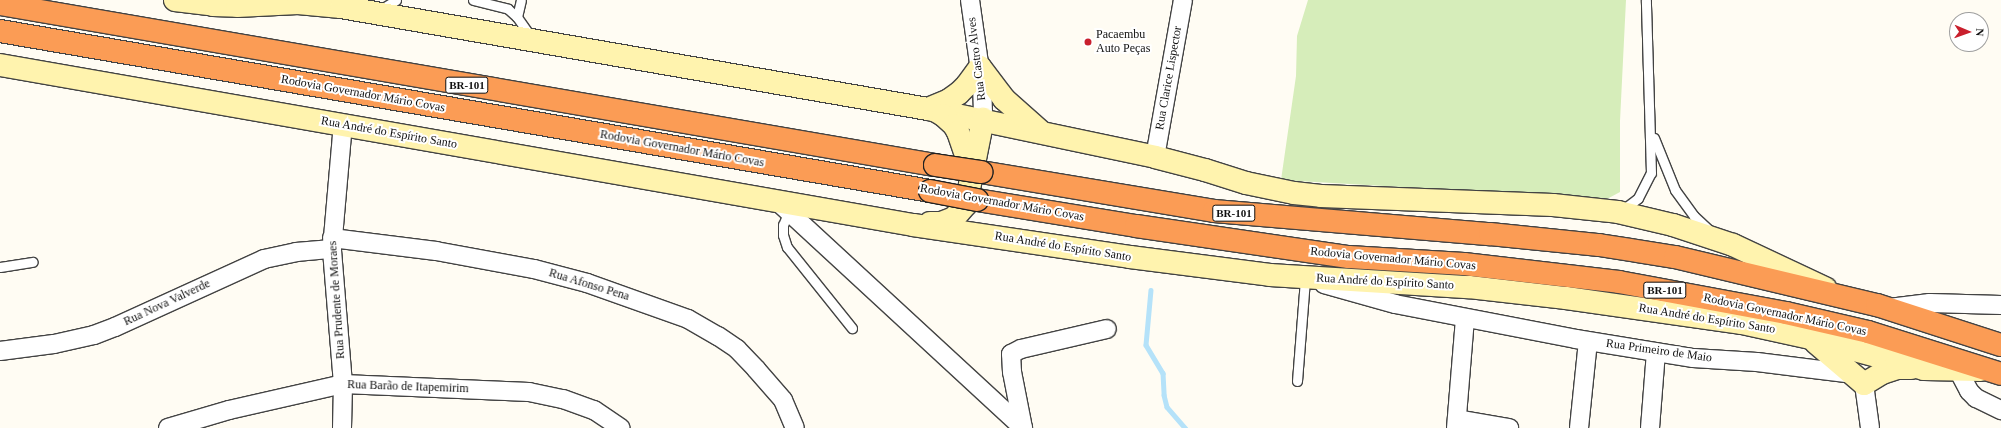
<!DOCTYPE html>
<html>
<head>
<meta charset="utf-8">
<style>
	body { margin:0 }
	#map { position:relative; width:2001px; height:428px; overflow:hidden; background:#fffcf3; font-family:"Times New Roman",serif }
	div>[style] { position:absolute }
	.green>* { inset:0; background:#d6edba }
	.stream>* { height:4.5px; margin:-2.25px; padding:0 2.25px; transform-origin:2.25px; border-radius:2.25px; background:#b5e2f9 }
	.roads { filter:drop-shadow(1px 0 #434343) drop-shadow(-1px 0 #434343) drop-shadow(0 1px #434343) drop-shadow(0 -1px #434343) }
	.lane>* { height:9px; margin:-4.5px; padding:0 4.5px; transform-origin:4.5px; border-radius:4.5px; background:#fff }
	.street>* { height:18px; margin:-9px; padding:0 9px; transform-origin:9px; border-radius:9px; background:#fff }
	.secondary>* { height:22px; margin:-11px; padding:0 11px; transform-origin:11px; border-radius:11px; background:#fff3ae }
	.highway>* { height:22px; margin:-11px; padding:0 11px; transform-origin:11px; border-radius:11px; background:#fb9c55 }
	.bridges { filter:drop-shadow(1px 0 #212121) drop-shadow(-1px 0 #212121) drop-shadow(0 1px #212121) drop-shadow(0 -1px #212121) }
	.highway-bridge>* { height:22px; margin:-11px; padding:0 11px; transform-origin:11px; border-radius:11px; background:#fb9c55 }
	.dots>* { width:11px; height:11px; translate:-50% -50%; box-sizing:border-box; border:2px solid #fff; border-radius:50% }
	span { translate:-50% -50%; white-space:nowrap; text-align:center; line-height:1.15; -webkit-text-stroke:4px #fff; paint-order:stroke }
	.shield-label span { padding:1px 3px; background:#fff; border:1px solid; border-radius:3px; -webkit-text-stroke-width:0 }
	.shield-label { font-size:11px; color:#101010; font-weight:700 }
	.poi-label { font-size:12px; color:#101010 }
	.left { translate:0 -50%; text-align:left }
	.street-label { font-size:12px; color:#101010 }
	.north { position:absolute; left:1949px; top:12px; width:40px; height:40px; box-sizing:border-box; background:#fff; border:1px solid #9f9f9f; border-radius:50%; rotate:92deg; font-size:11px; font-weight:700; line-height:16px; text-align:center; color:#101010 }
	.north::after { content:''; display:block; margin:auto; width:14px; height:18px; background:#c91f2d; clip-path:polygon(50% 0,100% 100%,50% 72%,0 100%) }
</style>
</head>
<body>
<div id="map">
	<div class="green">
		<i style="clip-path:polygon(1308px 0,1626px 0,1620px 121px,1620px 192px,1607px 199px,1281px 180px,1296px 76px,1297px 36px)"></i>
	</div>
	<div class="stream">
		<i style="left:1151px;top:290px;width:55px;rotate:95.2deg"></i>
		<i style="left:1146px;top:345px;width:33px;rotate:59deg"></i>
		<i style="left:1163px;top:373px;width:22px;rotate:87deg"></i>
		<i style="left:1164px;top:395px;width:12px;rotate:76deg"></i>
		<i style="left:1167px;top:407px;width:28px;rotate:49deg"></i>
	</div>
	<div class="roads">
		<div class="lane">
			<i style="left:473px;top:0;width:36px;rotate:14deg"></i>
			<i style="left:508px;top:9px;width:12px;rotate:42deg"></i>
			<i style="left:517px;top:17px;width:24px;rotate:55deg"></i>
			<i style="left:378px;top:11px;width:21px;rotate:-31deg"></i>
			<i style="left:517px;top:17px;width:17px;rotate:-77deg"></i>
			<i style="left:1654px;top:138px;width:56px;rotate:68deg"></i>
			<i style="left:1675px;top:190px;width:32px;rotate:54deg"></i>
			<i style="left:1694px;top:216px;width:21px;rotate:43deg"></i>
			<i style="left:789px;top:211px;width:15px;rotate:113deg"></i>
			<i style="left:783px;top:225px;width:10px;rotate:90deg"></i>
			<i style="left:783px;top:235px;width:13px;rotate:72deg"></i>
			<i style="left:787px;top:247px;width:104px;rotate:51.3deg"></i>
			<i style="left:1621px;top:211px;width:21px;rotate:-37deg"></i>
			<i style="left:1638px;top:198px;width:28px;rotate:-63deg"></i>
			<i style="left:1651px;top:173px;width:173px;rotate:-91.7deg"></i>
			<i style="left:0;top:267px;width:33px;rotate:-9deg"></i>
			<i style="left:1297px;top:381px;width:102px;rotate:-85.5deg"></i>
		</div>
		<div class="street">
			<i style="left:970px;top:0;width:85px;rotate:81.9deg"></i>
			<i style="left:982px;top:84px;width:35px;rotate:88deg"></i>
			<i style="left:1155px;top:157px;width:159px;rotate:-79.9deg"></i>
			<i style="left:777px;top:201px;width:335px;rotate:42.7deg"></i>
			<i style="left:332px;top:238px;width:105px;rotate:7.1deg"></i>
			<i style="left:436px;top:251px;width:100px;rotate:10.4deg"></i>
			<i style="left:534px;top:269px;width:55px;rotate:14.8deg"></i>
			<i style="left:587px;top:283px;width:107px;rotate:19.6deg"></i>
			<i style="left:688px;top:319px;width:34px;rotate:30deg"></i>
			<i style="left:718px;top:336px;width:23px;rotate:34deg"></i>
			<i style="left:737px;top:349px;width:28px;rotate:46deg"></i>
			<i style="left:756px;top:369px;width:41px;rotate:48.9deg"></i>
			<i style="left:783px;top:400px;width:30px;rotate:67deg"></i>
			<i style="left:1324px;top:284px;width:74px;rotate:15.7deg"></i>
			<i style="left:1395px;top:304px;width:184px;rotate:10.9deg"></i>
			<i style="left:1576px;top:339px;width:119px;rotate:9.2deg"></i>
			<i style="left:1693px;top:358px;width:64px;rotate:3.6deg"></i>
			<i style="left:1757px;top:362px;width:98px;rotate:7.1deg"></i>
			<i style="left:1889px;top:308px;width:41px;rotate:-7deg"></i>
			<i style="left:1930px;top:303px;width:71px;rotate:1.6deg"></i>
			<i style="left:0;top:351px;width:54px;rotate:-7.4deg"></i>
			<i style="left:54px;top:344px;width:41px;rotate:-12.7deg"></i>
			<i style="left:94px;top:335px;width:22px;rotate:-21deg"></i>
			<i style="left:115px;top:327px;width:164px;rotate:-24.5deg"></i>
			<i style="left:264px;top:259px;width:33px;rotate:-12deg"></i>
			<i style="left:296px;top:252px;width:36px;rotate:-5deg"></i>
			<i style="left:1958px;top:370px;width:24px;rotate:62deg"></i>
			<i style="left:1969px;top:391px;width:10px;rotate:45deg"></i>
			<i style="left:1976px;top:398px;width:28px;rotate:26deg"></i>
			<i style="left:1864px;top:384px;width:44px;rotate:82.2deg"></i>
			<i style="left:1457px;top:419px;width:53px;rotate:9.8deg"></i>
			<i style="left:168px;top:428px;width:64px;rotate:-16.4deg"></i>
			<i style="left:229px;top:410px;width:117px;rotate:-12.8deg"></i>
			<i style="left:343px;top:384px;width:186px;rotate:2.5deg"></i>
			<i style="left:529px;top:392px;width:35px;rotate:12deg"></i>
			<i style="left:563px;top:399px;width:33px;rotate:20deg"></i>
			<i style="left:594px;top:410px;width:32px;rotate:34deg"></i>
			<i style="left:342px;top:428px;width:44px;rotate:-88.7deg"></i>
			<i style="left:343px;top:384px;width:135px;rotate:-94.7deg"></i>
			<i style="left:332px;top:249px;width:125px;rotate:-85deg"></i>
			<i style="left:1023px;top:428px;width:57px;rotate:-101.1deg"></i>
			<i style="left:1012px;top:372px;width:18px;rotate:-93deg"></i>
			<i style="left:1011px;top:354px;width:11px;rotate:-27deg"></i>
			<i style="left:1021px;top:349px;width:88px;rotate:-13.1deg"></i>
			<i style="left:1456px;top:428px;width:110px;rotate:-85.3deg"></i>
			<i style="left:1579px;top:428px;width:87px;rotate:-84.1deg"></i>
			<i style="left:1650px;top:428px;width:76px;rotate:-85.5deg"></i>
		</div>
		<div class="secondary">
			<i style="left:175px;top:0;width:38px;rotate:7deg"></i>
			<i style="left:213px;top:5px;width:24px;rotate:2deg"></i>
			<i style="left:237px;top:6px;width:61px;rotate:-2.8deg"></i>
			<i style="left:298px;top:3px;width:43px;rotate:5.3deg"></i>
			<i style="left:341px;top:7px;width:596px;rotate:9.86deg"></i>
			<i style="left:928px;top:109px;width:232px;rotate:11.9deg"></i>
			<i style="left:1155px;top:157px;width:52px;rotate:14.6deg"></i>
			<i style="left:1205px;top:170px;width:43px;rotate:17.6deg"></i>
			<i style="left:1246px;top:183px;width:49px;rotate:11.8deg"></i>
			<i style="left:1294px;top:193px;width:27px;rotate:6deg"></i>
			<i style="left:1321px;top:196px;width:232px;rotate:2.2deg"></i>
			<i style="left:1553px;top:205px;width:65px;rotate:6.1deg"></i>
			<i style="left:1618px;top:212px;width:57px;rotate:13.3deg"></i>
			<i style="left:1673px;top:225px;width:63px;rotate:18.4deg"></i>
			<i style="left:1733px;top:245px;width:102px;rotate:25.1deg"></i>
			<i style="left:0;top:65px;width:927px;rotate:9.94deg"></i>
			<i style="left:913px;top:225px;width:219px;rotate:8.4deg"></i>
			<i style="left:1130px;top:257px;width:141px;rotate:7.3deg"></i>
			<i style="left:1270px;top:275px;width:199px;rotate:3.5deg"></i>
			<i style="left:1469px;top:287px;width:98px;rotate:6.5deg"></i>
			<i style="left:1566px;top:298px;width:178px;rotate:8.1deg"></i>
			<i style="left:1742px;top:323px;width:70px;rotate:12.4deg"></i>
			<i style="left:1810px;top:338px;width:118px;rotate:15.2deg"></i>
			<i style="left:1924px;top:369px;width:57px;rotate:1deg"></i>
			<i style="left:928px;top:109px;width:23px;rotate:-23deg"></i>
			<i style="left:949px;top:100px;width:12px;rotate:-35deg"></i>
			<i style="left:959px;top:93px;width:11px;rotate:-45deg"></i>
			<i style="left:967px;top:85px;width:22px;rotate:-54deg"></i>
			<i style="left:980px;top:67px;width:40px;rotate:53deg"></i>
			<i style="left:1004px;top:99px;width:47px;rotate:41.5deg"></i>
			<i style="left:934px;top:110px;width:10px;rotate:29deg"></i>
			<i style="left:943px;top:115px;width:15px;rotate:42deg"></i>
			<i style="left:954px;top:125px;width:8px;rotate:60deg"></i>
			<i style="left:958px;top:132px;width:39px;rotate:71deg"></i>
			<i style="left:930px;top:223px;width:11px"></i>
			<i style="left:941px;top:223px;width:14px;rotate:-21deg"></i>
			<i style="left:954px;top:218px;width:18px;rotate:-49deg"></i>
			<i style="left:966px;top:204px;width:87px;rotate:-78.7deg"></i>
			<i style="left:1816px;top:343px;width:63px;rotate:40.5deg"></i>
			<i style="left:1864px;top:384px;width:21px;rotate:-31deg"></i>
			<i style="left:1882px;top:373px;width:16px;rotate:-18deg"></i>
			<i style="left:1897px;top:368px;width:14px"></i>
		</div>
		<div class="highway">
			<i style="left:0;top:4px;width:949px;rotate:9.77deg"></i>
			<i style="left:0;top:31px;width:944px;rotate:9.76deg"></i>
			<i style="left:981px;top:172px;width:236px;rotate:9.5deg"></i>
			<i style="left:1214px;top:211px;width:277px;rotate:4.8deg"></i>
			<i style="left:1490px;top:234px;width:110px;rotate:5.8deg"></i>
			<i style="left:1599px;top:245px;width:77px;rotate:9deg"></i>
			<i style="left:1675px;top:257px;width:208px;rotate:13.4deg"></i>
			<i style="left:1877px;top:305px;width:130px;rotate:17.9deg"></i>
			<i style="left:977px;top:200px;width:161px;rotate:9.3deg"></i>
			<i style="left:1136px;top:226px;width:215px;rotate:8.3deg"></i>
			<i style="left:1349px;top:257px;width:115px;rotate:3.5deg"></i>
			<i style="left:1464px;top:264px;width:156px;rotate:6.6deg"></i>
			<i style="left:1619px;top:282px;width:170px;rotate:10.5deg"></i>
			<i style="left:1786px;top:313px;width:84px;rotate:13deg"></i>
			<i style="left:1868px;top:332px;width:139px;rotate:17.5deg"></i>
		</div>
	</div>
	<div class="bridges">
		<div class="highway-bridge">
			<i style="left:935px;top:165px;width:47px;rotate:8.7deg"></i>
			<i style="left:930px;top:191px;width:48px;rotate:10.8deg"></i>
		</div>
	</div>
	<div class="dots">
		<i style="left:1088px;top:42px;background:#c91f2d"></i>
	</div>
	<div class="shield-label">
		<span style="left:467px;top:85px">BR-101</span>
		<span style="left:1234px;top:213px">BR-101</span>
		<span style="left:1665px;top:290px">BR-101</span>
	</div>
	<div class="poi-label">
		<span class="left" style="left:1096px;top:42px">Pacaembu<br>Auto Peças</span>
	</div>
	<div class="street-label">
		<span style="left:977px;top:59px;rotate:-97deg">Rua Castro Alves</span>
		<span style="left:1169px;top:78px;rotate:-80deg">Rua Clarice Lispector</span>
		<span style="left:363px;top:94px;rotate:10deg">Rodovia Governador Mário Covas</span>
		<span style="left:389px;top:133px;rotate:10deg">Rua André do Espírito Santo</span>
		<span style="left:682px;top:149px;rotate:10deg">Rodovia Governador Mário Covas</span>
		<span style="left:1002px;top:203px;rotate:10deg">Rodovia Governador Mário Covas</span>
		<span style="left:1063px;top:247px;rotate:9deg">Rua André do Espírito Santo</span>
		<span style="left:1393px;top:259px;rotate:5deg">Rodovia Governador Mário Covas</span>
		<span style="left:1385px;top:282px;rotate:3deg">Rua André do Espírito Santo</span>
		<span style="left:589px;top:285px;rotate:17deg">Rua Afonso Pena</span>
		<span style="left:337px;top:300px;rotate:-94deg">Rua Prudente de Moraes</span>
		<span style="left:167px;top:303px;rotate:-25deg">Rua Nova Valverde</span>
		<span style="left:1785px;top:315px;rotate:12deg">Rodovia Governador Mário Covas</span>
		<span style="left:1707px;top:319px;rotate:9deg">Rua André do Espírito Santo</span>
		<span style="left:1659px;top:351px;rotate:8deg">Rua Primeiro de Maio</span>
		<span style="left:408px;top:387px;rotate:2deg">Rua Barão de Itapemirim</span>
	</div>
	<div class="north">N</div>
</div>
</body>
</html>
